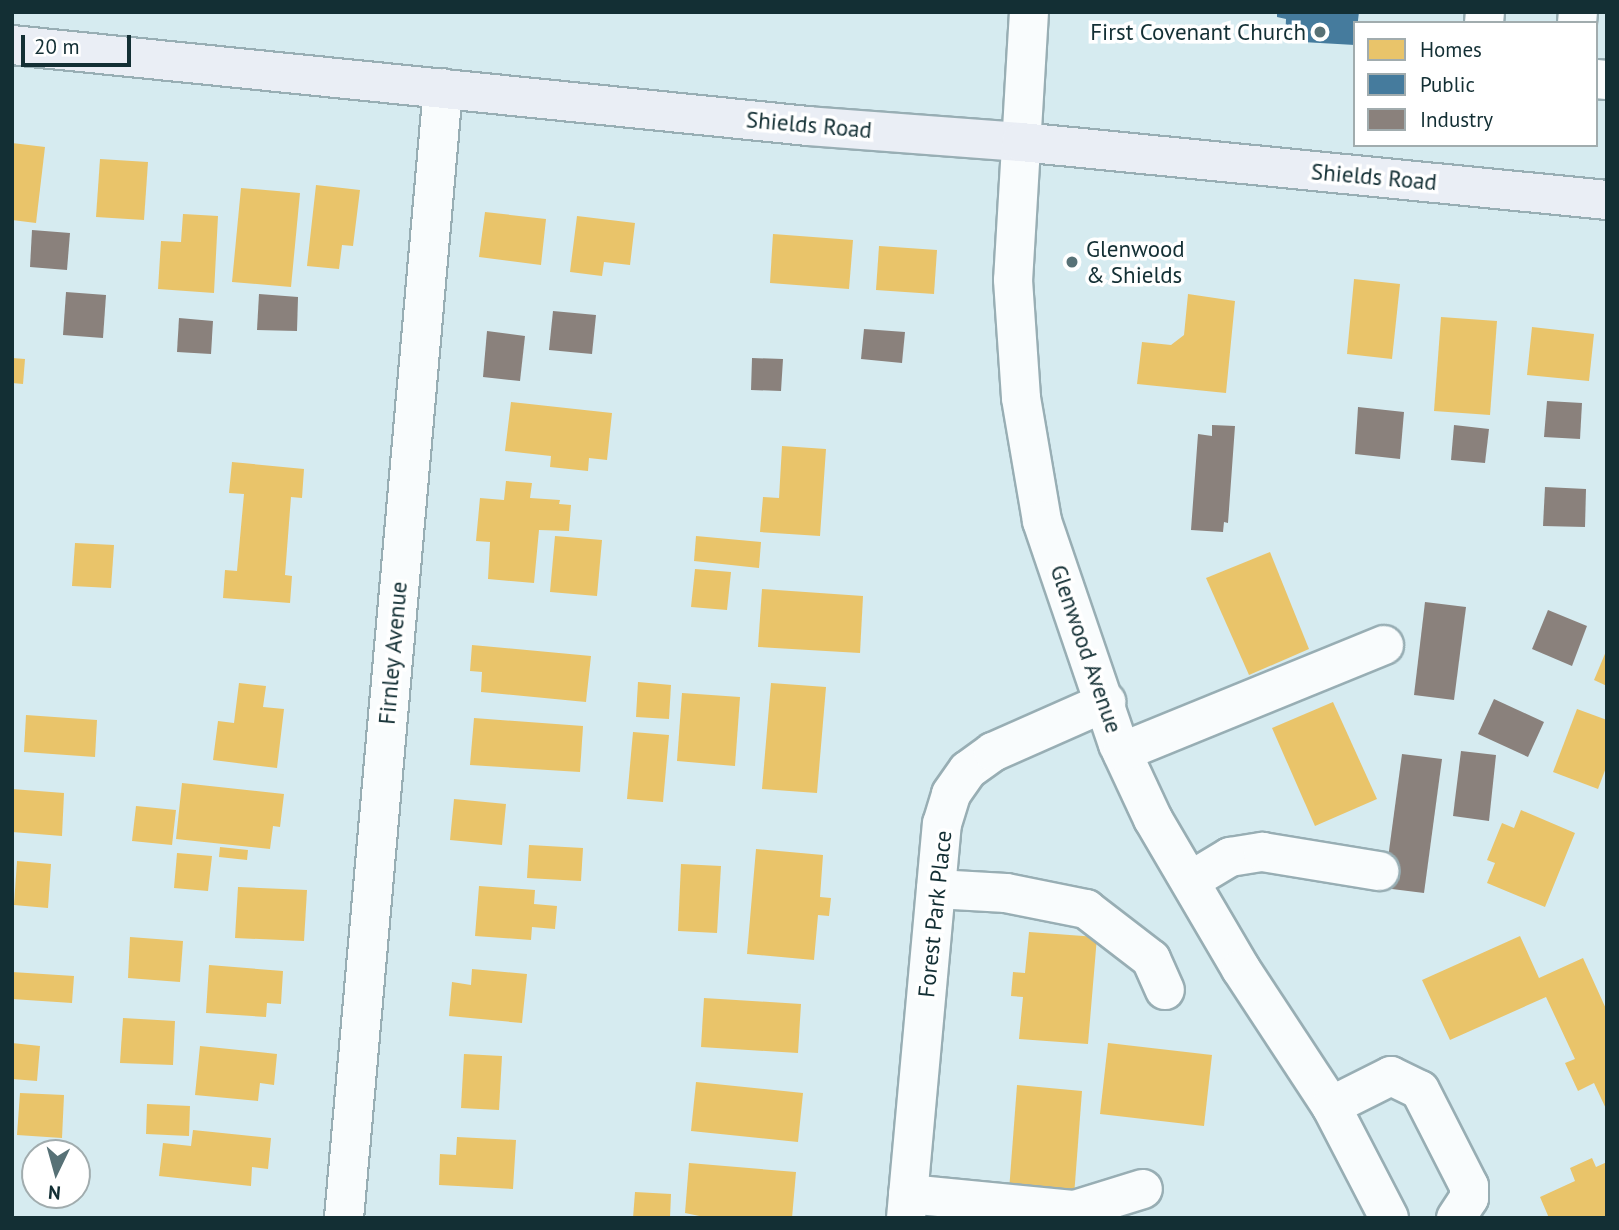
<!DOCTYPE html>
<html>
<head>
<meta charset="utf-8">
<style>
	body { margin:0 }
	#map { position:relative; width:1619px; height:1230px; overflow:hidden; background:#d6ebf0; font-family:"PT Sans",sans-serif }
	div>[style] { position:absolute }
	.homes>* { inset:0; background:#e9c46a }
	.public>* { inset:0; background:#457b9d }
	.industry>* { inset:0; background:#8a817c }
	.roads { filter:drop-shadow(2px 0 #98aeb4) drop-shadow(-2px 0 #98aeb4) drop-shadow(0 2px #98aeb4) drop-shadow(0 -2px #98aeb4) }
	.minor>* { height:38px; margin:-19px; padding:0 19px; transform-origin:19px; border-radius:19px; background:#f9fcfd }
	.major>* { height:38px; margin:-19px; padding:0 19px; transform-origin:19px; border-radius:19px; background:#eaeef5 }
	.dots>* { width:19px; height:19px; translate:-50% -50%; box-sizing:border-box; border:4px solid #fff; border-radius:50% }
	span { translate:-50% -50%; white-space:nowrap; text-align:center; line-height:1.15; -webkit-text-stroke:7px #fff; paint-order:stroke }
	.poi-label { font-size:23px; color:#132f34 }
	.right { translate:-100% -50%; text-align:right }
	.left { translate:0 -50%; text-align:left }
	.street-label { font-size:23px; color:#132f34 }
	.frame { position:absolute; inset:0; border:14px solid #132f34; pointer-events:none }
	.legend { position:absolute; left:1353px; top:21px; width:245px; height:126px; box-sizing:border-box; background:#fff; border:2px solid #a1acae; margin:0; padding:9px 12px; list-style:none; font-size:21px; color:#132f34 }
	.legend li { display:flex; align-items:center; gap:14px; height:35px }
	.legend b { width:35px; border:2px solid #a1acae }
	.north { position:absolute; left:21px; top:1139px; width:70px; height:70px; box-sizing:border-box; background:#fff; border:2px solid #a1acae; border-radius:50%; rotate:185deg; font-size:19px; font-weight:700; line-height:28px; text-align:center; color:#132f34 }
	.north::after { content:''; display:block; margin:auto; width:24px; height:32px; background:#577176; clip-path:polygon(50% 0,100% 100%,50% 72%,0 100%) }
	.scale { position:absolute; left:21px; top:35px; width:110px; height:32px; box-sizing:border-box; border:4px solid #132f34; border-top:0; padding-left:9px; font-size:21px; line-height:24px; white-space:nowrap; color:#132f34; -webkit-text-stroke:5px #fff; paint-order:stroke }
</style>
</head>
<body>
<div id="map">
	<div class="homes">
		<i style="clip-path:polygon(12px 143px,45px 147px,36px 223px,12px 220px)"></i>
		<i style="clip-path:polygon(100px 159px,148px 162px,144px 220px,96px 217px)"></i>
		<i style="clip-path:polygon(316px 185px,360px 190px,353px 246px,342px 245px,339px 269px,307px 266px)"></i>
		<i style="clip-path:polygon(241px 188px,300px 193px,291px 287px,232px 282px)"></i>
		<i style="clip-path:polygon(485px 212px,546px 219px,541px 265px,479px 257px)"></i>
		<i style="clip-path:polygon(183px 214px,218px 216px,214px 293px,158px 289px,161px 241px,181px 242px)"></i>
		<i style="clip-path:polygon(577px 216px,635px 223px,630px 265px,604px 262px,602px 276px,570px 272px)"></i>
		<i style="clip-path:polygon(773px 234px,853px 240px,849px 289px,770px 283px)"></i>
		<i style="clip-path:polygon(879px 246px,937px 250px,934px 294px,876px 290px)"></i>
		<i style="clip-path:polygon(1354px 279px,1400px 284px,1392px 359px,1347px 354px)"></i>
		<i style="clip-path:polygon(1188px 294px,1235px 301px,1226px 393px,1137px 384px,1142px 342px,1171px 345px,1184px 335px)"></i>
		<i style="clip-path:polygon(1441px 317px,1497px 321px,1490px 415px,1434px 411px)"></i>
		<i style="clip-path:polygon(1532px 327px,1594px 334px,1589px 381px,1527px 375px)"></i>
		<i style="clip-path:polygon(12px 358px,25px 359px,23px 384px,12px 383px)"></i>
		<i style="clip-path:polygon(511px 402px,612px 413px,607px 460px,589px 458px,588px 471px,550px 467px,551px 456px,505px 451px)"></i>
		<i style="clip-path:polygon(782px 446px,826px 449px,820px 536px,760px 532px,763px 497px,779px 498px)"></i>
		<i style="clip-path:polygon(232px 462px,304px 469px,302px 498px,291px 497px,285px 575px,292px 576px,290px 603px,223px 598px,225px 570px,237px 571px,244px 494px,229px 493px)"></i>
		<i style="clip-path:polygon(506px 481px,532px 483px,530px 498px,560px 500px,559px 504px,571px 505px,569px 531px,539px 530px,534px 583px,488px 579px,490px 542px,476px 541px,480px 498px,504px 500px)"></i>
		<i style="clip-path:polygon(555px 536px,602px 540px,597px 596px,550px 592px)"></i>
		<i style="clip-path:polygon(696px 536px,761px 542px,759px 568px,694px 561px)"></i>
		<i style="clip-path:polygon(75px 543px,114px 545px,111px 588px,72px 586px)"></i>
		<i style="clip-path:polygon(1270px 552px,1309px 649px,1249px 675px,1206px 578px)"></i>
		<i style="clip-path:polygon(695px 569px,731px 572px,727px 610px,691px 607px)"></i>
		<i style="clip-path:polygon(762px 589px,863px 596px,860px 653px,758px 647px)"></i>
		<i style="clip-path:polygon(472px 645px,591px 656px,586px 702px,481px 692px,482px 672px,470px 671px)"></i>
		<i style="clip-path:polygon(1607px 649px,1607px 686px,1594px 680px)"></i>
		<i style="clip-path:polygon(638px 682px,671px 685px,669px 719px,636px 717px)"></i>
		<i style="clip-path:polygon(239px 683px,266px 686px,263px 707px,284px 709px,277px 768px,213px 760px,218px 721px,234px 723px)"></i>
		<i style="clip-path:polygon(771px 683px,826px 687px,817px 793px,762px 789px)"></i>
		<i style="clip-path:polygon(682px 693px,740px 697px,735px 766px,677px 761px)"></i>
		<i style="clip-path:polygon(1333px 702px,1377px 799px,1315px 826px,1272px 728px)"></i>
		<i style="clip-path:polygon(1577px 709px,1607px 720px,1607px 765px,1598px 789px,1553px 772px)"></i>
		<i style="clip-path:polygon(26px 715px,97px 720px,95px 757px,24px 752px)"></i>
		<i style="clip-path:polygon(474px 718px,583px 726px,580px 772px,470px 765px)"></i>
		<i style="clip-path:polygon(633px 732px,669px 735px,663px 802px,627px 799px)"></i>
		<i style="clip-path:polygon(182px 783px,284px 794px,280px 827px,273px 826px,270px 849px,176px 839px)"></i>
		<i style="clip-path:polygon(12px 789px,64px 793px,62px 836px,12px 832px)"></i>
		<i style="clip-path:polygon(454px 799px,506px 804px,502px 845px,450px 840px)"></i>
		<i style="clip-path:polygon(136px 806px,176px 810px,172px 845px,132px 841px)"></i>
		<i style="clip-path:polygon(1521px 810px,1575px 833px,1545px 907px,1487px 883px,1495px 863px,1487px 860px,1502px 823px,1514px 828px)"></i>
		<i style="clip-path:polygon(529px 845px,583px 848px,581px 881px,527px 878px)"></i>
		<i style="clip-path:polygon(220px 847px,248px 850px,247px 860px,219px 857px)"></i>
		<i style="clip-path:polygon(756px 849px,823px 855px,820px 897px,831px 898px,829px 916px,818px 915px,814px 960px,747px 954px)"></i>
		<i style="clip-path:polygon(177px 853px,212px 856px,208px 891px,174px 888px)"></i>
		<i style="clip-path:polygon(17px 861px,51px 864px,48px 908px,14px 905px)"></i>
		<i style="clip-path:polygon(681px 864px,721px 866px,717px 933px,678px 931px)"></i>
		<i style="clip-path:polygon(479px 886px,535px 890px,534px 904px,557px 906px,555px 929px,532px 927px,531px 940px,475px 936px)"></i>
		<i style="clip-path:polygon(238px 887px,307px 890px,304px 941px,235px 938px)"></i>
		<i style="clip-path:polygon(1029px 932px,1097px 937px,1088px 1044px,1019px 1039px,1023px 997px,1011px 996px,1013px 972px,1025px 973px)"></i>
		<i style="clip-path:polygon(1520px 936px,1539px 978px,1583px 958px,1607px 1011px,1607px 1111px,1594px 1083px,1578px 1091px,1565px 1063px,1575px 1059px,1546px 997px,1450px 1040px,1422px 980px)"></i>
		<i style="clip-path:polygon(130px 937px,183px 941px,180px 982px,128px 978px)"></i>
		<i style="clip-path:polygon(209px 965px,283px 971px,281px 1004px,267px 1003px,266px 1017px,206px 1013px)"></i>
		<i style="clip-path:polygon(472px 969px,527px 974px,522px 1023px,449px 1016px,452px 982px,471px 985px)"></i>
		<i style="clip-path:polygon(12px 972px,74px 976px,72px 1003px,12px 999px)"></i>
		<i style="clip-path:polygon(704px 998px,801px 1004px,798px 1053px,701px 1047px)"></i>
		<i style="clip-path:polygon(123px 1018px,175px 1021px,173px 1065px,120px 1063px)"></i>
		<i style="clip-path:polygon(12px 1043px,40px 1046px,37px 1081px,12px 1079px)"></i>
		<i style="clip-path:polygon(1108px 1043px,1212px 1055px,1204px 1126px,1100px 1114px)"></i>
		<i style="clip-path:polygon(200px 1046px,277px 1054px,274px 1085px,260px 1083px,258px 1101px,195px 1095px)"></i>
		<i style="clip-path:polygon(464px 1054px,502px 1056px,499px 1110px,461px 1108px)"></i>
		<i style="clip-path:polygon(696px 1082px,803px 1093px,798px 1142px,691px 1131px)"></i>
		<i style="clip-path:polygon(1017px 1085px,1082px 1091px,1074px 1196px,1009px 1191px)"></i>
		<i style="clip-path:polygon(20px 1093px,64px 1095px,62px 1138px,17px 1135px)"></i>
		<i style="clip-path:polygon(147px 1104px,190px 1106px,189px 1136px,146px 1134px)"></i>
		<i style="clip-path:polygon(193px 1130px,271px 1138px,268px 1169px,252px 1167px,251px 1186px,159px 1176px,163px 1143px,191px 1146px)"></i>
		<i style="clip-path:polygon(457px 1137px,516px 1140px,513px 1189px,439px 1185px,440px 1154px,456px 1155px)"></i>
		<i style="clip-path:polygon(1592px 1158px,1596px 1167px,1607px 1162px,1607px 1218px,1549px 1218px,1540px 1197px,1575px 1181px,1570px 1168px)"></i>
		<i style="clip-path:polygon(689px 1163px,796px 1172px,792px 1218px,709px 1218px,685px 1213px)"></i>
		<i style="clip-path:polygon(635px 1192px,671px 1194px,670px 1218px,633px 1218px)"></i>
	</div>
	<div class="public">
		<i style="clip-path:polygon(1277px 12px,1359px 12px,1355px 45px,1285px 41px,1286px 19px,1277px 17px)"></i>
	</div>
	<div class="industry">
		<i style="clip-path:polygon(32px 230px,70px 233px,67px 270px,30px 267px)"></i>
		<i style="clip-path:polygon(66px 292px,106px 295px,103px 338px,63px 335px)"></i>
		<i style="clip-path:polygon(259px 294px,298px 297px,297px 331px,257px 330px)"></i>
		<i style="clip-path:polygon(553px 311px,596px 315px,592px 354px,549px 350px)"></i>
		<i style="clip-path:polygon(179px 318px,213px 321px,211px 354px,177px 352px)"></i>
		<i style="clip-path:polygon(864px 329px,905px 332px,902px 363px,861px 359px)"></i>
		<i style="clip-path:polygon(487px 331px,525px 336px,520px 381px,483px 377px)"></i>
		<i style="clip-path:polygon(752px 358px,783px 359px,781px 391px,751px 390px)"></i>
		<i style="clip-path:polygon(1547px 401px,1582px 403px,1580px 439px,1544px 437px)"></i>
		<i style="clip-path:polygon(1358px 407px,1404px 412px,1400px 459px,1355px 454px)"></i>
		<i style="clip-path:polygon(1212px 425px,1235px 426px,1228px 523px,1224px 522px,1223px 532px,1191px 530px,1198px 434px,1212px 436px)"></i>
		<i style="clip-path:polygon(1454px 425px,1489px 429px,1485px 463px,1451px 460px)"></i>
		<i style="clip-path:polygon(1545px 487px,1586px 489px,1585px 527px,1543px 526px)"></i>
		<i style="clip-path:polygon(1425px 602px,1466px 607px,1454px 700px,1414px 695px)"></i>
		<i style="clip-path:polygon(1548px 610px,1587px 626px,1572px 666px,1532px 649px)"></i>
		<i style="clip-path:polygon(1494px 699px,1544px 722px,1528px 757px,1478px 734px)"></i>
		<i style="clip-path:polygon(1461px 751px,1496px 755px,1489px 821px,1453px 816px)"></i>
		<i style="clip-path:polygon(1402px 754px,1442px 759px,1424px 893px,1384px 888px)"></i>
	</div>
	<div class="roads">
		<div class="minor">
			<i style="left:1029px;top:12px;width:268px;rotate:93.4deg"></i>
			<i style="left:1013px;top:280px;width:118px;rotate:86.1deg"></i>
			<i style="left:1021px;top:398px;width:125px;rotate:80.3deg"></i>
			<i style="left:1042px;top:521px;width:236px;rotate:71.2deg"></i>
			<i style="left:1118px;top:744px;width:83px;rotate:65deg"></i>
			<i style="left:1153px;top:819px;width:174px;rotate:59.6deg"></i>
			<i style="left:1241px;top:969px;width:164px;rotate:56.7deg"></i>
			<i style="left:1331px;top:1106px;width:126px;rotate:62.6deg"></i>
			<i style="left:1484px;top:23px;width:11px;rotate:-85deg"></i>
			<i style="left:1577px;top:23px;width:11px;rotate:-85deg"></i>
			<i style="left:1596px;top:79px;width:11px;rotate:5deg"></i>
			<i style="left:1122px;top:752px;width:283px;rotate:-22.2deg"></i>
			<i style="left:1190px;top:881px;width:47px;rotate:-31deg"></i>
			<i style="left:1230px;top:857px;width:33px;rotate:-9deg"></i>
			<i style="left:1263px;top:852px;width:118px;rotate:9.3deg"></i>
			<i style="left:936px;top:889px;width:70px;rotate:3.3deg"></i>
			<i style="left:1006px;top:893px;width:82px;rotate:11.3deg"></i>
			<i style="left:1086px;top:909px;width:82px;rotate:37.6deg"></i>
			<i style="left:1151px;top:959px;width:34px;rotate:66deg"></i>
			<i style="left:1331px;top:1106px;width:67px;rotate:-26.6deg"></i>
			<i style="left:1391px;top:1076px;width:32px;rotate:26deg"></i>
			<i style="left:1420px;top:1090px;width:108px;rotate:63deg"></i>
			<i style="left:1469px;top:1186px;width:12px;rotate:90deg"></i>
			<i style="left:1469px;top:1198px;width:24px;rotate:123deg"></i>
			<i style="left:908px;top:1194px;width:168px;rotate:5.5deg"></i>
			<i style="left:1075px;top:1210px;width:71px;rotate:-17.2deg"></i>
			<i style="left:344px;top:1218px;width:1134px;rotate:-84.99deg"></i>
			<i style="left:906px;top:1218px;width:396px;rotate:-84.8deg"></i>
			<i style="left:942px;top:824px;width:31px;rotate:-73deg"></i>
			<i style="left:951px;top:794px;width:29px;rotate:-55deg"></i>
			<i style="left:968px;top:770px;width:31px;rotate:-36deg"></i>
			<i style="left:993px;top:752px;width:124px;rotate:-23.9deg"></i>
		</div>
		<div class="major">
			<i style="left:12px;top:45px;width:800px;rotate:5.81deg"></i>
			<i style="left:808px;top:126px;width:214px;rotate:4.3deg"></i>
			<i style="left:1021px;top:142px;width:589px;rotate:5.65deg"></i>
		</div>
	</div>
	<div class="dots">
		<i style="left:1320px;top:32px;background:#577176"></i>
		<i style="left:1072px;top:262px;background:#577176"></i>
	</div>
	<div class="poi-label">
		<span class="right" style="left:1306px;top:32px">First Covenant Church</span>
		<span class="left" style="left:1086px;top:262px">Glenwood<br>&amp; Shields</span>
	</div>
	<div class="street-label">
		<span style="left:809px;top:125px;rotate:5deg">Shields Road</span>
		<span style="left:1374px;top:177px;rotate:5deg">Shields Road</span>
		<span style="left:1086px;top:649px;rotate:71deg">Glenwood Avenue</span>
		<span style="left:393px;top:653px;rotate:-85deg">Firnley Avenue</span>
		<span style="left:935px;top:914px;rotate:-84deg">Forest Park Place</span>
	</div>
	<div class="frame"></div>
	<ul class="legend">
	<li><b style="height:19px;background:#e9c46a"></b>Homes</li>
	<li><b style="height:19px;background:#457b9d"></b>Public</li>
	<li><b style="height:19px;background:#8a817c"></b>Industry</li>
	</ul>
	<div class="north">N</div>
	<div class="scale">20 m</div>
</div>
</body>
</html>
